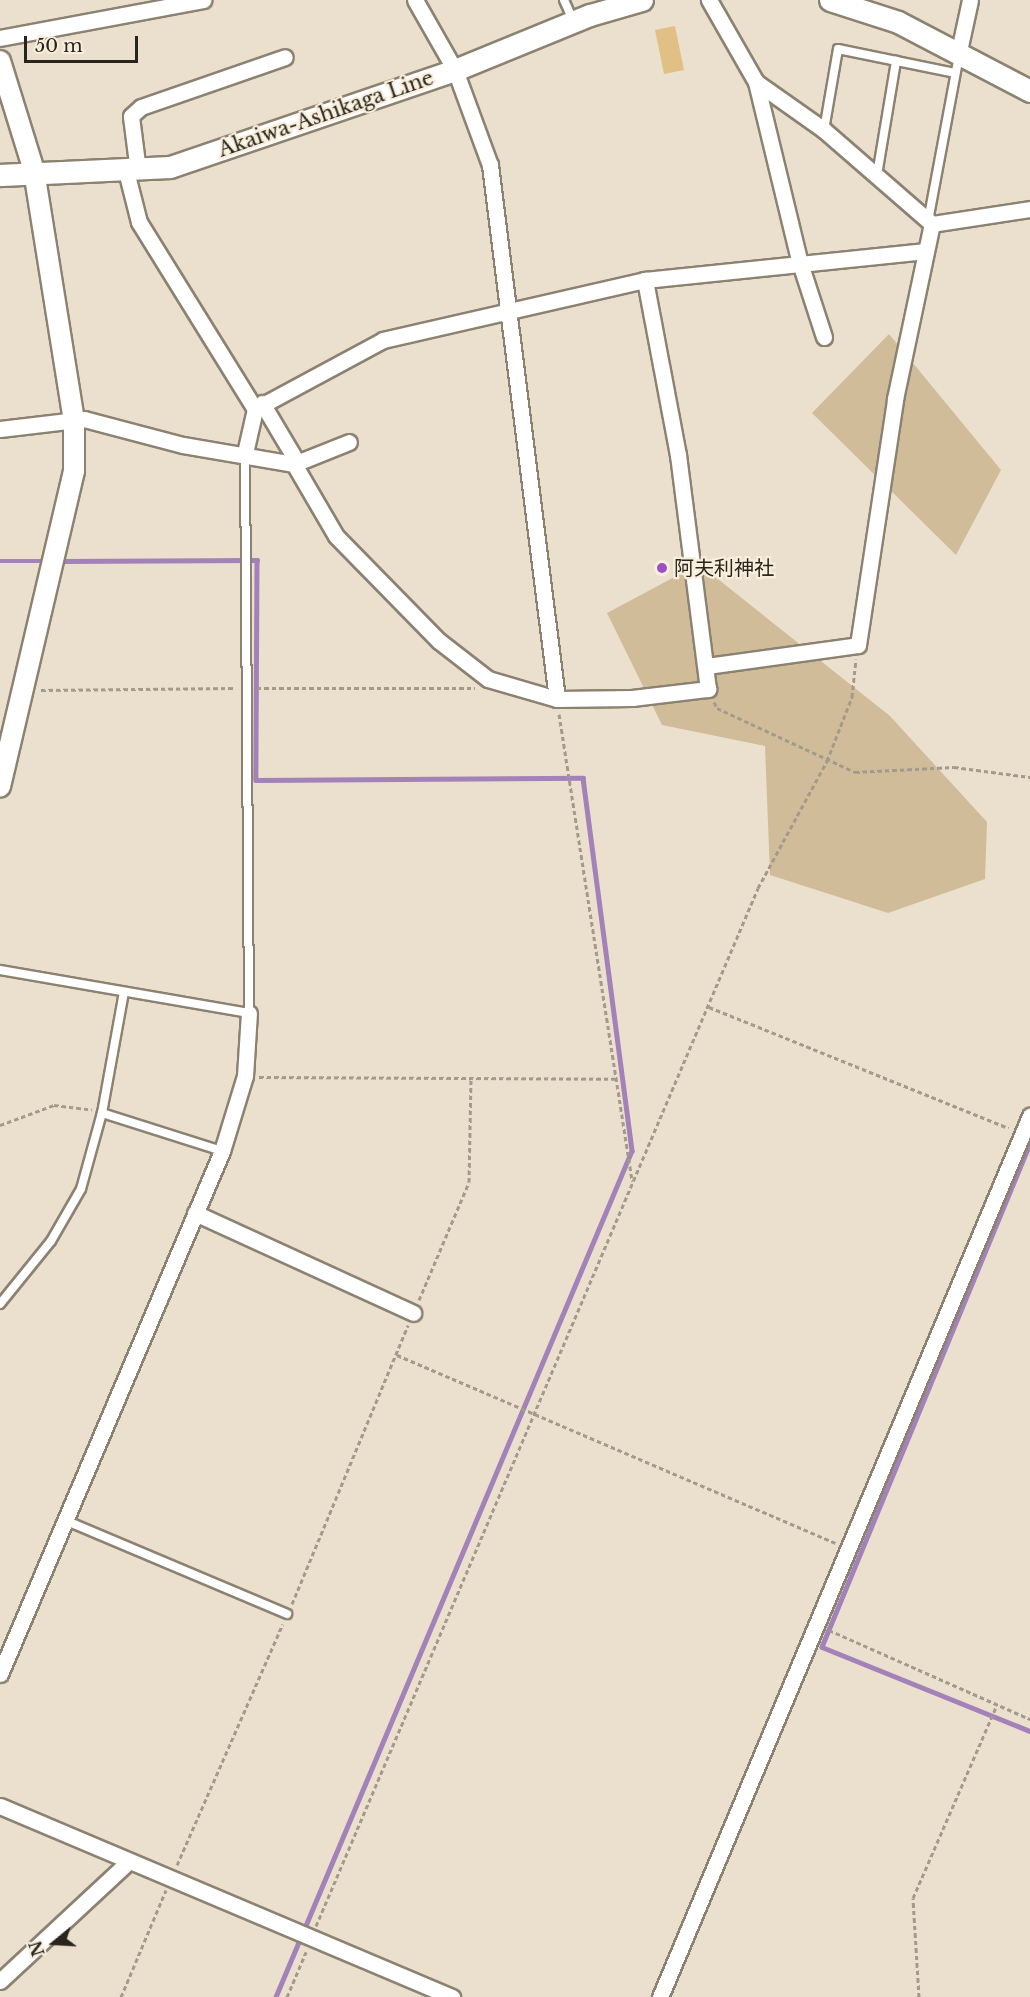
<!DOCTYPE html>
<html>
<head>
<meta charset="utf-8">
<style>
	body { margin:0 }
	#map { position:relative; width:1030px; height:1997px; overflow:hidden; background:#ebe0ce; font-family:"Libre Baskerville","Noto Sans JP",serif }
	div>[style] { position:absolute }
	.green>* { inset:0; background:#d0bc99 }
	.stream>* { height:4.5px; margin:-2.25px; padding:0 2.25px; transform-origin:2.25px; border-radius:2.25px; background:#a282b8 }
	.building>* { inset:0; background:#e1c085 }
	.path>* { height:3px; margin-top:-1.5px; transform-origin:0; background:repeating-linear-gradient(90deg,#a39a8c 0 4.5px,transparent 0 7.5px) }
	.roads { filter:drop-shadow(2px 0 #8c8271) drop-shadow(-2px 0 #8c8271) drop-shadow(0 2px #8c8271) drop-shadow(0 -2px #8c8271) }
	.service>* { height:8px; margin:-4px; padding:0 4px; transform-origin:4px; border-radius:4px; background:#fff }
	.minor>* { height:15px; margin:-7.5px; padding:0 7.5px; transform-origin:7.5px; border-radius:7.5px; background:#fff }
	.tertiary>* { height:20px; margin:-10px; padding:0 10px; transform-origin:10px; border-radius:10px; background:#fff }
	.secondary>* { height:21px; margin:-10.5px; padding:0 10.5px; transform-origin:10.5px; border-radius:10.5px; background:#fff }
	.dots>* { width:16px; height:16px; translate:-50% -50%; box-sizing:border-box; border:3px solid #f8eedb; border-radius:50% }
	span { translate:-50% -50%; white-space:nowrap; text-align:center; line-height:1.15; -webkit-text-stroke:4.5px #f8eedb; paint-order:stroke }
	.street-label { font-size:20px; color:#29251e }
	.poi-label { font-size:20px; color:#29251e }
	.left { translate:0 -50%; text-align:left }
	.north { position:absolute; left:24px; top:1913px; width:60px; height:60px; -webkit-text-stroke:4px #f8eedb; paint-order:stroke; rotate:252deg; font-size:16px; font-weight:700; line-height:24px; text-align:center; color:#29251e }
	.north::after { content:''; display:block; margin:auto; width:21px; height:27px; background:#29251e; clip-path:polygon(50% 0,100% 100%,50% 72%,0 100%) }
	.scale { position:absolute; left:24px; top:36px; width:114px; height:27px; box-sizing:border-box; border:3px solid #29251e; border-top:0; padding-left:8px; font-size:18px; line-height:21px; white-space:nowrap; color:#29251e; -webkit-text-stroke:4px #f8eedb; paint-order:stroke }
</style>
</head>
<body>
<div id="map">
	<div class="green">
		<i style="clip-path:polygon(889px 334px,1001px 470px,956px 555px,812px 413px)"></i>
		<i style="clip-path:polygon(699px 564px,890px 716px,987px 822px,985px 879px,888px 913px,770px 875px,765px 746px,662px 725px,607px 613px)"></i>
	</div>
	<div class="stream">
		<i style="left:0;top:561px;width:48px"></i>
		<i style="left:59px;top:561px;width:198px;rotate:-0.3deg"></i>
		<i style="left:257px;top:560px;width:220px;rotate:90.3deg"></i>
		<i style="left:256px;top:780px;width:327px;rotate:-0.4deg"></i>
		<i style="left:583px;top:778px;width:376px;rotate:82.5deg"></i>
		<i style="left:632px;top:1151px;width:918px;rotate:112.82deg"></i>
		<i style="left:1030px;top:1144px;width:544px;rotate:112.47deg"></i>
		<i style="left:822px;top:1647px;width:224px;rotate:22deg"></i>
	</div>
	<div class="building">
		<i style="clip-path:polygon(675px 26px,684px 70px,664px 74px,655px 30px)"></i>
	</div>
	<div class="path">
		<i style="left:257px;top:688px;width:218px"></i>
		<i style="left:41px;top:690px;width:194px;rotate:-0.6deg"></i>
		<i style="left:714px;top:702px;width:7px;rotate:63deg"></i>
		<i style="left:717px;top:708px;width:152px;rotate:24.9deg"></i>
		<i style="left:855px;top:772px;width:99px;rotate:-2.9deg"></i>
		<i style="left:954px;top:767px;width:77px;rotate:7.5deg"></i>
		<i style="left:559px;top:714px;width:473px;rotate:81.1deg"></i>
		<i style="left:709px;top:1007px;width:323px;rotate:22deg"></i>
		<i style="left:259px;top:1077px;width:356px;rotate:0.3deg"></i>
		<i style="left:0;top:1125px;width:58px;rotate:-20.3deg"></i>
		<i style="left:54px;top:1105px;width:38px;rotate:7deg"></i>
		<i style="left:419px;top:1300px;width:128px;rotate:-67deg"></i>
		<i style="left:469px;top:1182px;width:104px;rotate:-88.9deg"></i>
		<i style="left:397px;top:1355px;width:478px;rotate:23.2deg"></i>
		<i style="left:292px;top:1604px;width:302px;rotate:-67.4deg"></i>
		<i style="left:829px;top:1630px;width:220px;rotate:23.9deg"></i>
		<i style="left:177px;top:1865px;width:263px;rotate:-66.3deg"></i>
		<i style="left:316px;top:1926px;width:1128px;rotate:-66.93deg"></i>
		<i style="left:758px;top:888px;width:145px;rotate:-61.5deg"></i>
		<i style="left:827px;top:761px;width:69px;rotate:-68.7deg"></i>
		<i style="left:852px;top:697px;width:38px;rotate:-84deg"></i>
		<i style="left:121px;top:1997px;width:116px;rotate:-67.2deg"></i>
		<i style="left:287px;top:1997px;width:49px;rotate:-67.1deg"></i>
		<i style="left:919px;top:1997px;width:99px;rotate:-93.5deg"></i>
		<i style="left:913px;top:1898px;width:208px;rotate:-66.5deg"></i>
	</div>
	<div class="roads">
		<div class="service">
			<i style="left:564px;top:0;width:22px;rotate:66deg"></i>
			<i style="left:824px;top:130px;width:82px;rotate:-80.2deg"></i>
			<i style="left:838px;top:49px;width:119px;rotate:11.6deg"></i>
			<i style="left:877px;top:175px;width:116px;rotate:-80.5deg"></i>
			<i style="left:929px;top:216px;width:164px;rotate:-79.4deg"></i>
			<i style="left:0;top:970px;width:253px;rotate:9.8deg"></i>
			<i style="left:249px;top:1013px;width:559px;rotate:-90.41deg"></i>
			<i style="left:102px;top:1113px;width:123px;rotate:-79.7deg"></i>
			<i style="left:0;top:1304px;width:81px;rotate:-51deg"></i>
			<i style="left:51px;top:1241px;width:60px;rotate:-60deg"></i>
			<i style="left:81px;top:1189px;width:79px;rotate:-74.6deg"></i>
			<i style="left:102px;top:1113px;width:126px;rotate:17.6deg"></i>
			<i style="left:67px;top:1521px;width:239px;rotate:22.9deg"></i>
		</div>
		<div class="minor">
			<i style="left:415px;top:0;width:81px;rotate:60.3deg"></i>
			<i style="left:455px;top:70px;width:101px;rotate:69.8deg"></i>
			<i style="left:490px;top:165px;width:538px;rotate:82.85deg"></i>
			<i style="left:0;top:38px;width:207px;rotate:-10.6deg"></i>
			<i style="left:959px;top:51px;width:52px;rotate:-77.8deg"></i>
			<i style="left:756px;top:82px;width:183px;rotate:76.4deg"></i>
			<i style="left:799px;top:260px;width:81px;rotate:72deg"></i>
			<i style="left:126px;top:171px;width:53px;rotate:75.7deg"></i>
			<i style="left:139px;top:222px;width:220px;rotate:58.2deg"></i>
			<i style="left:138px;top:171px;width:55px;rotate:-97.3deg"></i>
			<i style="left:131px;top:116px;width:13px;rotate:-42deg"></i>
			<i style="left:141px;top:107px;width:152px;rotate:-19.1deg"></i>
			<i style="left:932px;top:224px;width:99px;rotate:-8.7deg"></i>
			<i style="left:262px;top:403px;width:69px;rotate:59.3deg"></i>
			<i style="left:0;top:429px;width:85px;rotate:-6.8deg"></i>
			<i style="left:84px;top:419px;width:102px;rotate:14.7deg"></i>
			<i style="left:183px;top:445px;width:113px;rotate:9.7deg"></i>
			<i style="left:294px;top:464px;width:83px;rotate:59.7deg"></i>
			<i style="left:336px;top:536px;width:147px;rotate:45.6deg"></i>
			<i style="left:439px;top:641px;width:62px;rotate:37.8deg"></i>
			<i style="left:488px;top:679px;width:72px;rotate:16.2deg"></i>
			<i style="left:557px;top:699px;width:75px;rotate:-0.8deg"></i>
			<i style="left:632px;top:698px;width:77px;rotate:-6.8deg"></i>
			<i style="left:708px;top:689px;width:236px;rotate:-97.3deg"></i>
			<i style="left:678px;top:455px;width:178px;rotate:-100.7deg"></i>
			<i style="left:245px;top:453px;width:45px;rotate:-77.2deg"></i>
			<i style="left:255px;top:409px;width:145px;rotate:-28.3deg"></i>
			<i style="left:383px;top:340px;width:269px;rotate:-12.9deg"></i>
			<i style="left:645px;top:280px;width:282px;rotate:-5.9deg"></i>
			<i style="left:294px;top:464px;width:59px;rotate:-21.8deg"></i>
			<i style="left:707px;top:666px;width:152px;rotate:-7.9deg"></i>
			<i style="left:858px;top:645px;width:249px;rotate:-81.4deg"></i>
			<i style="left:895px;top:399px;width:179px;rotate:-78.1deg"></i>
			<i style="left:932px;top:224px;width:143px;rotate:-139deg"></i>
			<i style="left:824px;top:130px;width:83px;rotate:-144.8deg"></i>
			<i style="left:756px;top:82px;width:95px;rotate:-119.8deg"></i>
			<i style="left:195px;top:1213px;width:240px;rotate:24.6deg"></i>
			<i style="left:0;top:1674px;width:568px;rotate:-67deg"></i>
			<i style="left:222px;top:1151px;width:78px;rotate:-73deg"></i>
			<i style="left:245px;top:1076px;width:63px;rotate:-86.4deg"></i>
			<i style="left:0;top:1806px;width:491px;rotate:22.9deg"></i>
			<i style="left:0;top:1981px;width:176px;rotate:-42.9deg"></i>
			<i style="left:660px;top:1997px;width:956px;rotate:-67.22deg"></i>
		</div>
		<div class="tertiary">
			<i style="left:0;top:61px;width:115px;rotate:72.8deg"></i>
			<i style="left:34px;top:171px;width:252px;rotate:80.9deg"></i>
			<i style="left:74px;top:420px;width:51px;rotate:90deg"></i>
			<i style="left:74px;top:471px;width:324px;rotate:103.2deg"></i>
		</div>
		<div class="secondary">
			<i style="left:830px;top:0;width:71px;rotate:17.9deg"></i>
			<i style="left:898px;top:22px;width:149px;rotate:27.6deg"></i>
			<i style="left:0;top:175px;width:170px;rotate:-2.7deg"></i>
			<i style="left:170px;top:167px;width:301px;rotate:-18.8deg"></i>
			<i style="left:455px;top:70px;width:146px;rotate:-22.2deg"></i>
			<i style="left:590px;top:15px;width:54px;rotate:-16.1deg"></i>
		</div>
	</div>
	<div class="dots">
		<i style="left:662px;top:568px;background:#9a51c4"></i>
	</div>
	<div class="street-label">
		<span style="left:326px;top:114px;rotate:-19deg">Akaiwa-Ashikaga Line</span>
	</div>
	<div class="poi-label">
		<span class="left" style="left:674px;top:568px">阿夫利神社</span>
	</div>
	<div class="north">N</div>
	<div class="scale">50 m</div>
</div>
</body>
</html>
